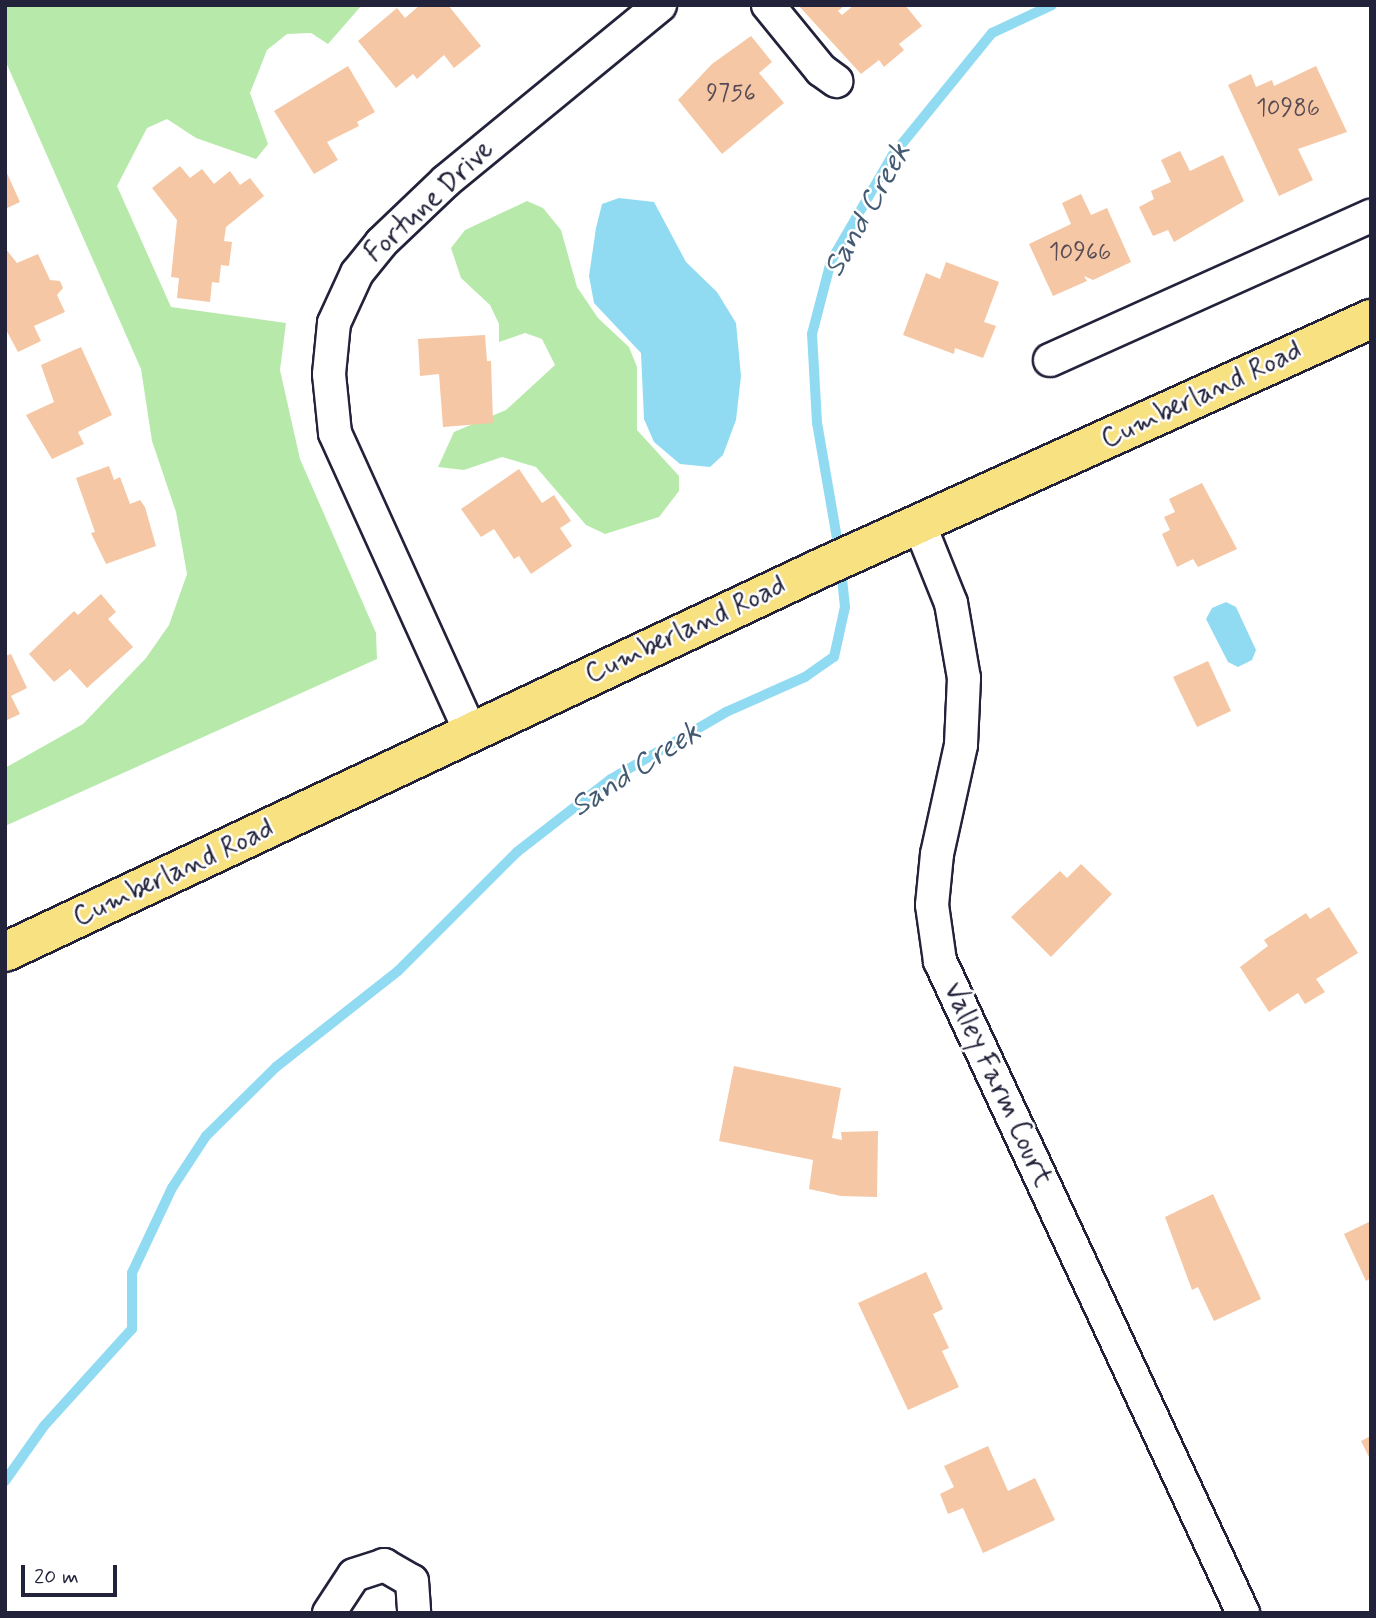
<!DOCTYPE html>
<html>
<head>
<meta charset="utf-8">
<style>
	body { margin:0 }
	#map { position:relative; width:1376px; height:1618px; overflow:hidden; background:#fff; font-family:Mynerve,sans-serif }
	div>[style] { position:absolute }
	.green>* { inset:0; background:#b7eaaa }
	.water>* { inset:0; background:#91dbf2 }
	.stream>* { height:10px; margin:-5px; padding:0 5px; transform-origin:5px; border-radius:5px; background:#91dbf2 }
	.building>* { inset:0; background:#f5c7a4 }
	.roads { filter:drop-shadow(2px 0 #22223b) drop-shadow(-2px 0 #22223b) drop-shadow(0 2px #22223b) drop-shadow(0 -2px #22223b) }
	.minor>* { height:32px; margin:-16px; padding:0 16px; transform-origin:16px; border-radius:16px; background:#fff }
	.major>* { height:38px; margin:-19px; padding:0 19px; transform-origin:19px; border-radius:19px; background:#f8e181 }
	span { translate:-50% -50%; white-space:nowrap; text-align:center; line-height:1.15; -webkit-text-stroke:5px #fff; paint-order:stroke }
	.number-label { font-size:24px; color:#574b55 }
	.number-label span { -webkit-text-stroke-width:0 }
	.street-label { font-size:28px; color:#22223b }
	.water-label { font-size:30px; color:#435a72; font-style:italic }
	.frame { position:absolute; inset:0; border:7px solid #22223b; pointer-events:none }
	.scale { position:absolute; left:21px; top:1565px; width:96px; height:32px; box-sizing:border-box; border:4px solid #22223b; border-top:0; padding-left:9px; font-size:21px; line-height:24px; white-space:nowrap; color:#22223b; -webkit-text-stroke:5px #fff; paint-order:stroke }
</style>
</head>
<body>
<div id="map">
	<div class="green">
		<i style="clip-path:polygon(5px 5px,362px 5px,328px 44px,311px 33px,287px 34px,267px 50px,250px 93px,268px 144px,256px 159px,196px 138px,167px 119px,147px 128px,117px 186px,171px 307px,286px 323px,280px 370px,300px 459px,376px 633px,377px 659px,5px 826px,5px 768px,83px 724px,146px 658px,169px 625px,187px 574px,176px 512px,152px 441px,141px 369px,5px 60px)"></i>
		<i style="clip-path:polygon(527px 201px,543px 208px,561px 230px,577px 287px,598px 318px,629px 347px,637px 367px,637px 430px,679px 476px,679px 491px,659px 517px,605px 534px,586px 525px,536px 467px,502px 457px,464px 470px,438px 467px,454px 432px,506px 410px,555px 365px,542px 339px,525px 333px,499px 342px,499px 324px,490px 305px,461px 278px,451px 248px,465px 230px)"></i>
	</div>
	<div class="water">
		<i style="clip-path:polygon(619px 198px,654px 202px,686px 262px,717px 292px,736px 323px,741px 376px,736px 420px,723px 455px,710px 467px,680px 464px,654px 442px,644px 419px,641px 353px,594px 303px,589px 276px,596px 228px,602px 204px)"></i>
		<i style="clip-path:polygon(1226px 602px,1236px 607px,1256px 650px,1252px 660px,1238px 667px,1228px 662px,1206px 619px,1212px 608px)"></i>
	</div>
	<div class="stream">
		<i style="left:839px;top:550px;width:129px;rotate:-99.8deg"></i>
		<i style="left:817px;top:423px;width:89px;rotate:-93.2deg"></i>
		<i style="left:812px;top:334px;width:75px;rotate:-75.4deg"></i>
		<i style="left:831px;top:261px;width:121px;rotate:-59.8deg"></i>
		<i style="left:892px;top:156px;width:159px;rotate:-50.9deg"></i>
		<i style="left:992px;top:33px;width:66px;rotate:-25deg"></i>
		<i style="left:5px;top:1481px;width:67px;rotate:-54.7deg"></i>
		<i style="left:44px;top:1426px;width:131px;rotate:-47.8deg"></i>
		<i style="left:132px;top:1329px;width:56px;rotate:-90deg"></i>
		<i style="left:132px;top:1273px;width:94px;rotate:-64.8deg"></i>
		<i style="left:172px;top:1188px;width:62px;rotate:-56.8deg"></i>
		<i style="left:206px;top:1136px;width:98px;rotate:-44.6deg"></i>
		<i style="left:276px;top:1067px;width:155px;rotate:-38.2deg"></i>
		<i style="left:398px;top:971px;width:168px;rotate:-45deg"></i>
		<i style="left:517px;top:852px;width:119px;rotate:-37.8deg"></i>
		<i style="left:611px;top:779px;width:133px;rotate:-30.2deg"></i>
		<i style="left:726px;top:712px;width:86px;rotate:-23.9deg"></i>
		<i style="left:805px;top:677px;width:35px;rotate:-35deg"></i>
		<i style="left:834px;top:657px;width:51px;rotate:-77.6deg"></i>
		<i style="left:845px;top:607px;width:38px;rotate:-96deg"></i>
	</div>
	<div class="building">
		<i style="clip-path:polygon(420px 5px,448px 5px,481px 46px,454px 68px,444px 55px,417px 79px,413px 74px,396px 88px,358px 41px,397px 8px,405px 18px)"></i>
		<i style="clip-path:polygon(798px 5px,845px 5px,838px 11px,842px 15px,854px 5px,905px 5px,922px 26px,899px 44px,904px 50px,884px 67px,879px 60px,861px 74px)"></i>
		<i style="clip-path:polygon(751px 36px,772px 62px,759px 73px,784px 103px,722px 154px,678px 100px,712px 64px)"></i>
		<i style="clip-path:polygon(348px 66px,375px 112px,357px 122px,359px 126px,327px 142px,338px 160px,314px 174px,274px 111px)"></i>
		<i style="clip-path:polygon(1316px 66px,1347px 132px,1298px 149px,1313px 180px,1279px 196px,1228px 85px,1251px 74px,1256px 87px,1272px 80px,1274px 86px)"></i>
		<i style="clip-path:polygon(1180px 151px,1190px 171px,1223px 155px,1244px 201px,1174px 242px,1168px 230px,1153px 236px,1139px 207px,1154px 199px,1151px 191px,1171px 182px,1161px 160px)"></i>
		<i style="clip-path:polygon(180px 166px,190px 178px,202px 169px,214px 184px,230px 171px,240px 185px,250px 178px,264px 196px,226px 227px,224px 241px,232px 242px,229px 266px,221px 265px,219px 283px,212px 282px,210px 302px,177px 298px,179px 278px,171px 277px,177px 220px,152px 188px)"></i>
		<i style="clip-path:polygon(5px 169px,20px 202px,5px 209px)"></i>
		<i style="clip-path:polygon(1081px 194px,1091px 215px,1107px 208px,1131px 262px,1093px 280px,1084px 276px,1087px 281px,1053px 296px,1029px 244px,1071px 224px,1062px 203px)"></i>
		<i style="clip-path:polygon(5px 248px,17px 263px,38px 254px,50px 280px,60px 281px,63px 288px,57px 295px,65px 312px,34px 326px,41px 341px,18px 352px,5px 328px)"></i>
		<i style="clip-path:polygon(946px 262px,999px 282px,984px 322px,996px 326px,983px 358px,955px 348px,954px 354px,903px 335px,926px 273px,940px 279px)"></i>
		<i style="clip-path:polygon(485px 335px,487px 361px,491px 361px,493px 423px,443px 427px,439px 374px,420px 376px,418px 339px)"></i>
		<i style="clip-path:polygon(81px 347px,112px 415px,78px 432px,84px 444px,52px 459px,26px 415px,54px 402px,41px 365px)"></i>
		<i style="clip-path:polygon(109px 466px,114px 480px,120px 477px,130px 504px,140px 500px,145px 507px,156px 546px,106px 564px,91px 533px,95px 532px,76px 478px)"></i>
		<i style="clip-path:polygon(519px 469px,542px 503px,554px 495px,571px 521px,560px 528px,572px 546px,531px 574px,519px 556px,514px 559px,494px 529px,481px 537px,461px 509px)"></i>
		<i style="clip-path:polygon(1202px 483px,1237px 549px,1198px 567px,1193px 559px,1177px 567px,1162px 534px,1170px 530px,1164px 517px,1175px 512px,1169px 499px)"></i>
		<i style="clip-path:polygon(101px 594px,116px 612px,108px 619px,133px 647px,87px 688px,70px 669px,54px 682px,29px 654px,74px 611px,78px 615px)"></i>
		<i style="clip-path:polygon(11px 654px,27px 688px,11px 696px,20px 714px,5px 721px,5px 656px)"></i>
		<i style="clip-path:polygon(1208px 661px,1231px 711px,1197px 727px,1173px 677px)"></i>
		<i style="clip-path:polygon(1081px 864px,1112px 894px,1051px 957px,1011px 917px,1060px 871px,1067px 878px)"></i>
		<i style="clip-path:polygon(1329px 907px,1358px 953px,1316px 979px,1325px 992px,1305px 1004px,1298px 993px,1269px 1012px,1240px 967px,1268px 946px,1264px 940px,1306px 913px,1310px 919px)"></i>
		<i style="clip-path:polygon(734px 1066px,841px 1088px,832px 1138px,842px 1140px,841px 1132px,878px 1131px,877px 1197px,841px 1196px,809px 1189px,813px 1160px,719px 1141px)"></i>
		<i style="clip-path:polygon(1213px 1194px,1261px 1299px,1214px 1321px,1198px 1287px,1192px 1290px,1165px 1217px)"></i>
		<i style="clip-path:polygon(1371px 1221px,1371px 1278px,1366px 1281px,1344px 1234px)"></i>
		<i style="clip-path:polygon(926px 1272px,943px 1309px,933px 1314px,949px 1348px,942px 1351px,959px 1387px,908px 1410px,858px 1303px)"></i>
		<i style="clip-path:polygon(1371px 1436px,1371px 1461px,1361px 1441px)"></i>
		<i style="clip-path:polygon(988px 1446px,1008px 1491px,1035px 1478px,1055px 1520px,983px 1553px,963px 1508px,948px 1514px,940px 1494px,954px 1487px,944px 1466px)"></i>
	</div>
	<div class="roads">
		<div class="minor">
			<i style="left:768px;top:5px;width:84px;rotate:50.8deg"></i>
			<i style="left:821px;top:70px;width:19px;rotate:36deg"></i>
			<i style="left:1050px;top:360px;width:352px;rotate:-24.2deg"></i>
			<i style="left:920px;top:526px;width:83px;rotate:68.1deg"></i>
			<i style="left:951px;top:603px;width:76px;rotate:80.2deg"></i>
			<i style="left:964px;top:678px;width:67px;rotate:92.6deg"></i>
			<i style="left:961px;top:745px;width:112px;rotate:102.4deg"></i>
			<i style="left:937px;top:854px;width:51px;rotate:95.6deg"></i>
			<i style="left:932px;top:905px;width:57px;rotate:81.9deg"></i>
			<i style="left:940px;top:961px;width:719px;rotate:65.07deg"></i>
			<i style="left:471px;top:733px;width:329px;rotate:-114.4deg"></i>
			<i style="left:335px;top:433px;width:59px;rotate:-95.8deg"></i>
			<i style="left:329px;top:374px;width:51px;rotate:-84.4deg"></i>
			<i style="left:334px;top:323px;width:55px;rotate:-65.3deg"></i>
			<i style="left:357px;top:273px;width:38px;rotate:-51deg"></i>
			<i style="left:381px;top:243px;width:90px;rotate:-43.6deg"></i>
			<i style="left:446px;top:181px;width:277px;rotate:-39.4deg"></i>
			<i style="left:329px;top:1613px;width:45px;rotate:-56.7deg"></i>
			<i style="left:354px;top:1575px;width:32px;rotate:-18deg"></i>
			<i style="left:384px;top:1565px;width:32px;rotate:30deg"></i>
			<i style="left:412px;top:1581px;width:32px;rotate:86deg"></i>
		</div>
		<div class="major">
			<i style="left:5px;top:952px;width:902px;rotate:-25.2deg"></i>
			<i style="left:821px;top:568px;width:604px;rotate:-24.36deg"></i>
		</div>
	</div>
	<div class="number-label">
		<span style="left:731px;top:94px">9756</span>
		<span style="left:1288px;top:109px">10986</span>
		<span style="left:1080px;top:253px">10966</span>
	</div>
	<div class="street-label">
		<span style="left:430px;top:202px;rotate:-43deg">Fortune Drive</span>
		<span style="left:1202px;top:396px;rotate:-25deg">Cumberland Road</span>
		<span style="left:686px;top:631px;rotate:-25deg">Cumberland Road</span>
		<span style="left:174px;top:874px;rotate:-25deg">Cumberland Road</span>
		<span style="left:997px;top:1085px;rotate:65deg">Valley Farm Court</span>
	</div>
	<div class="water-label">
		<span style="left:868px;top:210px;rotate:-61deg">Sand Creek</span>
		<span style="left:636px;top:770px;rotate:-33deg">Sand Creek</span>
	</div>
	<div class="frame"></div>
	<div class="scale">20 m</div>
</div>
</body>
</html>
